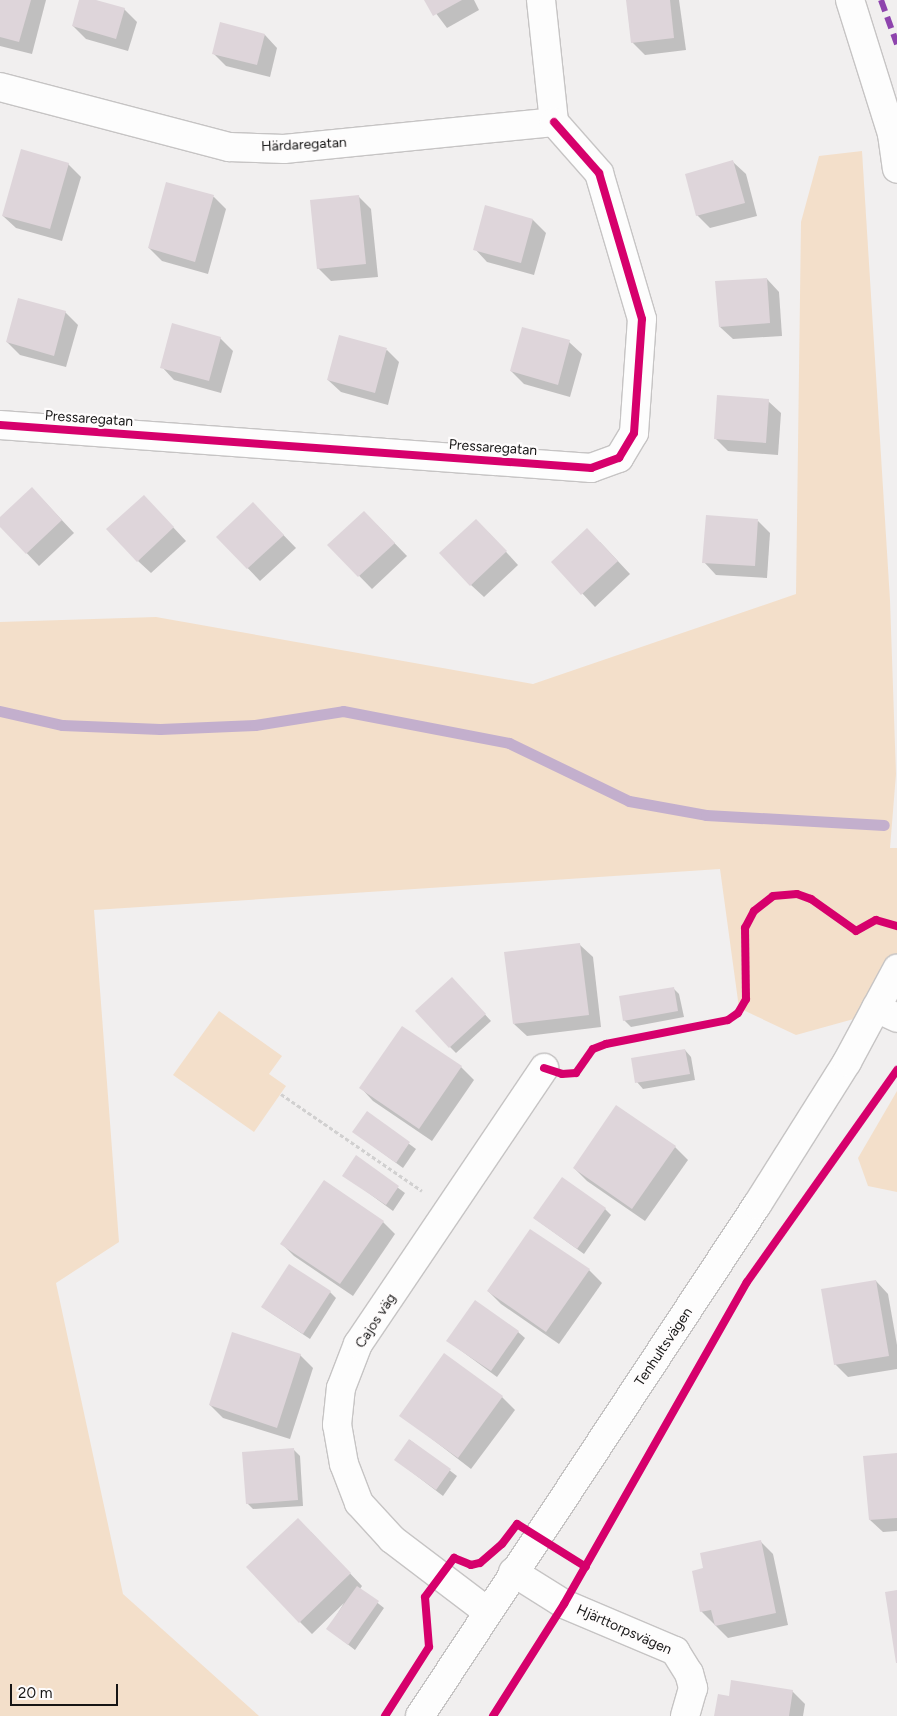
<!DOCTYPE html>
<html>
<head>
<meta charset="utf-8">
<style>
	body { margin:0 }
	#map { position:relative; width:897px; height:1716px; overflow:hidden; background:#f1efef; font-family:Figtree,sans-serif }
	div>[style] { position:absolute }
	.green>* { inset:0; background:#f3dfca }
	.shadow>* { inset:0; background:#0003 }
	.stream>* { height:11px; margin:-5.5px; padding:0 5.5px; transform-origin:5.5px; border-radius:5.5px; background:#c3afcd }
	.building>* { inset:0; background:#ded5da }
	.path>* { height:3px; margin-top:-1.5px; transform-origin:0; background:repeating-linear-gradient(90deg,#d1d0d0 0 4px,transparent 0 6.5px) }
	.roads { filter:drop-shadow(1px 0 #c6c4c4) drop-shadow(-1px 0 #c6c4c4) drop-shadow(0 1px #c6c4c4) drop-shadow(0 -1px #c6c4c4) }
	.minor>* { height:28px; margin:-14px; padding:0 14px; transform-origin:14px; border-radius:14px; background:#fdfdfd }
	.tertiary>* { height:28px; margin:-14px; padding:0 14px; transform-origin:14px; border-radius:14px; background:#fdfdfd }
	.quiet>* { height:6px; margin-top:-3px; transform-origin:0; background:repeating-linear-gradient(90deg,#8e44ad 0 12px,transparent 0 18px) }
	.cycleway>* { height:8px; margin:-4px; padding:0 4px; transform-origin:4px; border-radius:4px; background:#d6006c }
	span { translate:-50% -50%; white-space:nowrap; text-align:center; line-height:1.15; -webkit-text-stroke:4.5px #fefcfc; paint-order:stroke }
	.street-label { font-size:14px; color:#161515 }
	.scale { position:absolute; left:10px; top:1684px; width:108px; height:22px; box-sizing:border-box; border:2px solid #161515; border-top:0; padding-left:6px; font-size:15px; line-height:18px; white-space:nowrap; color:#161515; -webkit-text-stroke:4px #fefcfc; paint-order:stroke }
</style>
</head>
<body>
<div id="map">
	<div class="green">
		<i style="clip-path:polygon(862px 151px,890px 600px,896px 774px,890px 848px,897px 848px,897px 1007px,796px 1035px,739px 1008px,720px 869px,94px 910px,119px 1242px,56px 1283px,123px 1594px,259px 1716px,0 1716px,0 622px,156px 617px,533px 684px,796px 594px,801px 222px,819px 156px)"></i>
		<i style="clip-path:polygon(219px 1011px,282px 1056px,269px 1074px,286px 1086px,254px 1132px,173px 1075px)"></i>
		<i style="clip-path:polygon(897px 1091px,897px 1192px,868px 1186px,858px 1158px)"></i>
	</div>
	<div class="shadow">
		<i style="clip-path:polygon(0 0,46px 0,32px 54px,0 46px)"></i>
		<i style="clip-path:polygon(81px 0,124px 9px,137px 22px,128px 51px,86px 39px,73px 26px)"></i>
		<i style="clip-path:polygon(426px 0,474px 0,479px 10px,447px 28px)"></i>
		<i style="clip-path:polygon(628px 0,679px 0,686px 50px,645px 55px,632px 42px)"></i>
		<i style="clip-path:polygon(265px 35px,277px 48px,270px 77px,226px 66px,213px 53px)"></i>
		<i style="clip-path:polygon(733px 162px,746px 174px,757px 216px,710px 228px,697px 215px)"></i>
		<i style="clip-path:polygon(68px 164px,81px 177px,62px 241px,16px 228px,3px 216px)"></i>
		<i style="clip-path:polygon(167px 184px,214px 197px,226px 209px,208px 274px,162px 261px,149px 248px)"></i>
		<i style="clip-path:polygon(359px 197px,371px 209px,378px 277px,331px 281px,318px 268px)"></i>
		<i style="clip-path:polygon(486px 207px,533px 220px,546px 233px,534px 275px,487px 262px,475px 249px)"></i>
		<i style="clip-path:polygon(767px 279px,779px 292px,782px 336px,733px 339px,720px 327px)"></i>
		<i style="clip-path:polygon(65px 312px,78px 325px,66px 367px,20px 355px,7px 342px)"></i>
		<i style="clip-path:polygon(220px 338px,233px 351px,221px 393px,174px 380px,162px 367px)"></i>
		<i style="clip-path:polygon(569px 342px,582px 354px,570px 397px,524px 384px,511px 371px)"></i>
		<i style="clip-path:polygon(387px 350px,399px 362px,388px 405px,341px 392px,328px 380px)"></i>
		<i style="clip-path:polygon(768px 401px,781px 413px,778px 455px,728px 451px,715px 438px)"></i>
		<i style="clip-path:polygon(44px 501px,74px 533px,39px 566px,0 525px,0 518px)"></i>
		<i style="clip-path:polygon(156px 509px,186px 541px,151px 573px,138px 561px)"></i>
		<i style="clip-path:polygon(266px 517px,296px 548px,260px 581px,218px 537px)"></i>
		<i style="clip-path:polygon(758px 521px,770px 533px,767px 578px,716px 575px,704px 562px)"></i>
		<i style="clip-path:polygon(377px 525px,407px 556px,372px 589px,329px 545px)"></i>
		<i style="clip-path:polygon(489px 533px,518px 565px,484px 597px,471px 585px)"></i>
		<i style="clip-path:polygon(600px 542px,630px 574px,595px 607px,553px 562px)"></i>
		<i style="clip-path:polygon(580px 945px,593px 957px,601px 1027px,527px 1036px,514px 1024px)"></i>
		<i style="clip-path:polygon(458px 985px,491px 1021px,456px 1053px,450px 1047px)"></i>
		<i style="clip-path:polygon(673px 988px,679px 994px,684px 1017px,631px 1027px,624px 1020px)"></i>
		<i style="clip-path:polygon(685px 1050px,691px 1057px,695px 1080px,643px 1089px,637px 1082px)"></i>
		<i style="clip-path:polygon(461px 1067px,474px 1080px,432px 1141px,373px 1101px,361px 1088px)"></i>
		<i style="clip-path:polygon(367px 1113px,416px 1149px,403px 1168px,354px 1132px)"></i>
		<i style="clip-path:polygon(675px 1147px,688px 1160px,645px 1221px,587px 1181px,574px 1168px)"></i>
		<i style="clip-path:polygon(356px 1157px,405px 1193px,393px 1211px,344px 1175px)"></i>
		<i style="clip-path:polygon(605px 1209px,611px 1215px,584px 1254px,534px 1218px)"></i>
		<i style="clip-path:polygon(383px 1222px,395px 1234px,353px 1296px,294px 1256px,282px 1244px)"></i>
		<i style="clip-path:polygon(530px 1231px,589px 1270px,602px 1283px,559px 1344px,501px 1304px,488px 1291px)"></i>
		<i style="clip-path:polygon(876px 1281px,888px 1294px,897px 1345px,897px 1369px,848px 1377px,835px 1364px)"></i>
		<i style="clip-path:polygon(330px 1292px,336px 1298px,310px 1339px,262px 1307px)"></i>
		<i style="clip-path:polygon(518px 1332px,525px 1338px,497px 1377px,448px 1341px)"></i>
		<i style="clip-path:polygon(300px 1355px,313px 1368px,290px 1439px,223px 1418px,210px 1405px)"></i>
		<i style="clip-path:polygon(502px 1397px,515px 1410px,471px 1469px,401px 1415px)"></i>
		<i style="clip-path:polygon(410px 1440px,457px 1476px,443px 1496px,396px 1460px)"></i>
		<i style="clip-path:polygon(294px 1450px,300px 1456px,303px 1506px,253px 1509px,247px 1503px)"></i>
		<i style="clip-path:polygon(897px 1454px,897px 1531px,883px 1532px,870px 1520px)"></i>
		<i style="clip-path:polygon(311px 1532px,362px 1586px,360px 1589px,384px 1608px,355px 1650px,328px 1629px,344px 1603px,312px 1634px,300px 1622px)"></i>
		<i style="clip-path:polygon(760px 1541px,773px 1554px,788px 1625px,728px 1638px,701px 1611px,704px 1569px)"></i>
		<i style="clip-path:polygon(792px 1691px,805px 1704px,803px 1716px,715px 1716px,730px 1697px)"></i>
	</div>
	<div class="stream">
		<i style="left:0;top:711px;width:64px;rotate:12.7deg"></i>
		<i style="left:62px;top:725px;width:98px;rotate:2.3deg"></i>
		<i style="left:160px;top:729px;width:95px;rotate:-2.4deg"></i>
		<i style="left:255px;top:725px;width:89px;rotate:-9deg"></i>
		<i style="left:343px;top:711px;width:169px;rotate:10.9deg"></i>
		<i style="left:509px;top:743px;width:133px;rotate:25.8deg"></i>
		<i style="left:629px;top:801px;width:78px;rotate:10.3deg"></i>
		<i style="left:706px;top:815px;width:178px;rotate:3.2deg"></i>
	</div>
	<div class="building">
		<i style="clip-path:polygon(0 0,31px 0,19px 42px,0 37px)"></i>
		<i style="clip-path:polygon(79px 0,96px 0,125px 8px,116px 39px,72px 26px)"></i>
		<i style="clip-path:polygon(424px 0,462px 0,433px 16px)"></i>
		<i style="clip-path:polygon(626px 0,670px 0,674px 38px,631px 43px)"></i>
		<i style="clip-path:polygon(220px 22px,265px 34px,257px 65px,212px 54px)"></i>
		<i style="clip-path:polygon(21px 149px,69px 163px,50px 229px,2px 216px)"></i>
		<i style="clip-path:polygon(733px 160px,745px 203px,696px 216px,685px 174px)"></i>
		<i style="clip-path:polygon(166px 182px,214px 195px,195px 262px,148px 248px)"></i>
		<i style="clip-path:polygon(359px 195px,366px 264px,317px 269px,310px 200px)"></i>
		<i style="clip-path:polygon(485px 205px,533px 219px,521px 263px,473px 250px)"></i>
		<i style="clip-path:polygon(767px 278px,770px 323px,719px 327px,715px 281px)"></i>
		<i style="clip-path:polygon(18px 298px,66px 311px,54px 356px,6px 342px)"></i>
		<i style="clip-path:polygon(172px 323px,221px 337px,209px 381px,160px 368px)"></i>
		<i style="clip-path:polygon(522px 327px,570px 340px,558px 385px,510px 371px)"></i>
		<i style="clip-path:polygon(339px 335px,387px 348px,375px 393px,327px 380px)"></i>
		<i style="clip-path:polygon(717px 395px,769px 399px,766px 443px,714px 439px)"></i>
		<i style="clip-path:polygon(32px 487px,62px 520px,26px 554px,0 527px,0 517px)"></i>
		<i style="clip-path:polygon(144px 495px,174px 527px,137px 562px,106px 529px)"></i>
		<i style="clip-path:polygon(253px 502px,284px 535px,247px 569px,216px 537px)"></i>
		<i style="clip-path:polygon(364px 511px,395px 543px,358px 577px,327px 545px)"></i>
		<i style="clip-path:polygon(706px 515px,758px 519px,755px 566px,702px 563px)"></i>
		<i style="clip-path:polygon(476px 519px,507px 551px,470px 586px,439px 553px)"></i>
		<i style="clip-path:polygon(587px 528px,618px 561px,581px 595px,551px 562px)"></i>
		<i style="clip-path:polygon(580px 943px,589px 1015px,513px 1024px,504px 952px)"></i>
		<i style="clip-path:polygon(452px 977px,486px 1014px,449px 1048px,415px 1011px)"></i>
		<i style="clip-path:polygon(674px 987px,678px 1011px,623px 1021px,619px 996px)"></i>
		<i style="clip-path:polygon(402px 1026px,462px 1066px,419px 1129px,359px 1088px)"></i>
		<i style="clip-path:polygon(685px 1049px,690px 1074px,635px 1083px,631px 1058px)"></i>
		<i style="clip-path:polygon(616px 1105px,676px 1146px,632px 1209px,573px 1168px)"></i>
		<i style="clip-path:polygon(367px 1111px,410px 1142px,396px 1163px,352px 1132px)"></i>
		<i style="clip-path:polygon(356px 1155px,399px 1186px,386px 1205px,342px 1176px)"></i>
		<i style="clip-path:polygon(562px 1177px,606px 1208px,577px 1249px,533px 1218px)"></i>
		<i style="clip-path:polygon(324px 1180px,384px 1221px,340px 1284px,280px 1244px)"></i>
		<i style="clip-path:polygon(530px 1229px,590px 1269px,546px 1332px,487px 1291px)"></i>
		<i style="clip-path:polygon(289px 1264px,331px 1291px,303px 1334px,261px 1307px)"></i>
		<i style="clip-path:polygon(876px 1280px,889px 1356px,834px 1365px,821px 1289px)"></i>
		<i style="clip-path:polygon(475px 1300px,519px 1331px,491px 1371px,446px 1341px)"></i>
		<i style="clip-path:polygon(232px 1332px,301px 1354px,277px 1428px,209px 1405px)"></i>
		<i style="clip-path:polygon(444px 1353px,503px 1396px,458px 1458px,399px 1416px)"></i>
		<i style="clip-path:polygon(409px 1439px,451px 1469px,436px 1490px,394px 1460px)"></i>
		<i style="clip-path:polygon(294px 1448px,298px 1500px,246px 1504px,242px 1452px)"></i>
		<i style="clip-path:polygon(897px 1453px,897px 1518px,869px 1520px,863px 1456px)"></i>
		<i style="clip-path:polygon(298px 1518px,351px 1573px,299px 1623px,246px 1567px)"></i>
		<i style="clip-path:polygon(761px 1540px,776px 1613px,715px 1626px,711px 1610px,700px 1612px,692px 1571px,703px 1568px,700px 1553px)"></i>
		<i style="clip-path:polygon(357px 1586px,379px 1601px,348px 1645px,326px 1629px)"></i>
		<i style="clip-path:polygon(897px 1590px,897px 1663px,896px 1663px,885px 1592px)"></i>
		<i style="clip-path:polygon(731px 1680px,793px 1690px,789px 1716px,714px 1716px,718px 1694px,729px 1696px)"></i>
	</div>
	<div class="path">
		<i style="left:281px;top:1094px;width:171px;rotate:34.5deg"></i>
	</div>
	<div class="roads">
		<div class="minor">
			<i style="left:541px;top:0;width:123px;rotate:83.9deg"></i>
			<i style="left:0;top:87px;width:237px;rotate:14.7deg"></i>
			<i style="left:229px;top:147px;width:55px;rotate:2.1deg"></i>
			<i style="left:284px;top:149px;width:271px;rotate:-5.7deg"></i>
			<i style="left:0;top:425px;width:593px;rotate:4.16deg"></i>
			<i style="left:591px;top:468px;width:30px;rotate:-20deg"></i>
			<i style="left:619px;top:458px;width:29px;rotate:-59deg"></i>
			<i style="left:634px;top:433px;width:114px;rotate:-86deg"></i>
			<i style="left:642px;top:319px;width:152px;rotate:-106.4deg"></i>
			<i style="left:599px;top:173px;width:68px;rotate:-131.4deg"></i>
			<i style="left:876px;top:1008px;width:23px;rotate:25deg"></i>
			<i style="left:513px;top:1572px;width:60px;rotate:32.1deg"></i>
			<i style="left:564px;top:1604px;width:121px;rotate:22.9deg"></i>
			<i style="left:675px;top:1651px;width:26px;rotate:58deg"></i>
			<i style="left:689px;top:1673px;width:16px;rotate:75deg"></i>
			<i style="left:693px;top:1688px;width:29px;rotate:106deg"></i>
			<i style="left:488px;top:1612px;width:121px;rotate:-142.8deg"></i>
			<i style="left:392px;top:1539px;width:49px;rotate:-132.5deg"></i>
			<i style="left:359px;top:1503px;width:42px;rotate:-111deg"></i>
			<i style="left:344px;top:1464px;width:40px;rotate:-100deg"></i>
			<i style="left:337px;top:1425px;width:37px;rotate:-84deg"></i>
			<i style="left:341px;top:1388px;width:47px;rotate:-68.9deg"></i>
			<i style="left:358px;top:1344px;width:333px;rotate:-56deg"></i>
		</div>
		<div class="tertiary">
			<i style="left:850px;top:0;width:140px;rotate:72.6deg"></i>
			<i style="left:892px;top:134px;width:35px;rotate:82deg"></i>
			<i style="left:420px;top:1716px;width:612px;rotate:-56.6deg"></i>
			<i style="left:757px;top:1205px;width:169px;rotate:-57.8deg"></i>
			<i style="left:847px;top:1062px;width:106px;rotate:-61.7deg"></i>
		</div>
	</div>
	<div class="quiet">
		<i style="left:881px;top:0;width:47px;rotate:70deg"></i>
	</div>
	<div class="cycleway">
		<i style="left:0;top:425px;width:593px;rotate:4.16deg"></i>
		<i style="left:591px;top:468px;width:30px;rotate:-20deg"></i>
		<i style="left:619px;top:458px;width:29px;rotate:-59deg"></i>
		<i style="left:634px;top:433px;width:114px;rotate:-86deg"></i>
		<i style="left:642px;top:319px;width:152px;rotate:-106.4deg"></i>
		<i style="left:599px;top:173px;width:68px;rotate:-131.4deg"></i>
		<i style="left:544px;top:1068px;width:19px;rotate:18deg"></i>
		<i style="left:562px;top:1074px;width:14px;rotate:-4deg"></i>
		<i style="left:576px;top:1073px;width:29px;rotate:-55deg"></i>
		<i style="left:593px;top:1049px;width:14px;rotate:-21deg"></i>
		<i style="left:606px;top:1044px;width:124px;rotate:-11.1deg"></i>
		<i style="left:728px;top:1020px;width:12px;rotate:-35deg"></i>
		<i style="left:738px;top:1013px;width:16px;rotate:-60deg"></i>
		<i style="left:746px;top:999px;width:71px;rotate:-90.8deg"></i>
		<i style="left:745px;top:928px;width:19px;rotate:-62deg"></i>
		<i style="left:754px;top:911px;width:24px;rotate:-38deg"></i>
		<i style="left:773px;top:896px;width:24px;rotate:-5deg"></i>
		<i style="left:797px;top:894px;width:15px;rotate:20deg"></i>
		<i style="left:811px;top:899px;width:55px;rotate:35.4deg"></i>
		<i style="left:856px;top:931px;width:23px;rotate:-29deg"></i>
		<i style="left:876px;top:920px;width:22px;rotate:16deg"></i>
		<i style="left:385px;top:1716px;width:82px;rotate:-57.5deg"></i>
		<i style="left:429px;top:1647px;width:50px;rotate:-94.6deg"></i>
		<i style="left:425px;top:1597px;width:49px;rotate:-53.4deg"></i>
		<i style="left:454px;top:1558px;width:18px;rotate:22deg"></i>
		<i style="left:471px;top:1565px;width:9px;rotate:-13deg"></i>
		<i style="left:480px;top:1563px;width:29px;rotate:-41deg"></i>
		<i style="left:502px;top:1544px;width:25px;rotate:-53deg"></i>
		<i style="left:517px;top:1524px;width:81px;rotate:31.9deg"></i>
		<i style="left:493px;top:1716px;width:133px;rotate:-57.6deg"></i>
		<i style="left:564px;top:1604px;width:370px;rotate:-60.4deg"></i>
		<i style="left:747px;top:1282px;width:260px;rotate:-54.7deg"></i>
	</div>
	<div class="street-label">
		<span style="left:304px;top:145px;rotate:-3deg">Härdaregatan</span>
		<span style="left:89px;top:419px;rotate:4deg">Pressaregatan</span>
		<span style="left:493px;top:448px;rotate:4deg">Pressaregatan</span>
		<span style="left:376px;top:1321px;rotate:-57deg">Cajos väg</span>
		<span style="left:664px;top:1347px;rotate:-56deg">Tenhultsvägen</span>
		<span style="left:624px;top:1630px;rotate:24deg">Hjärttorpsvägen</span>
	</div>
	<div class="scale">20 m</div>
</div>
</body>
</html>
